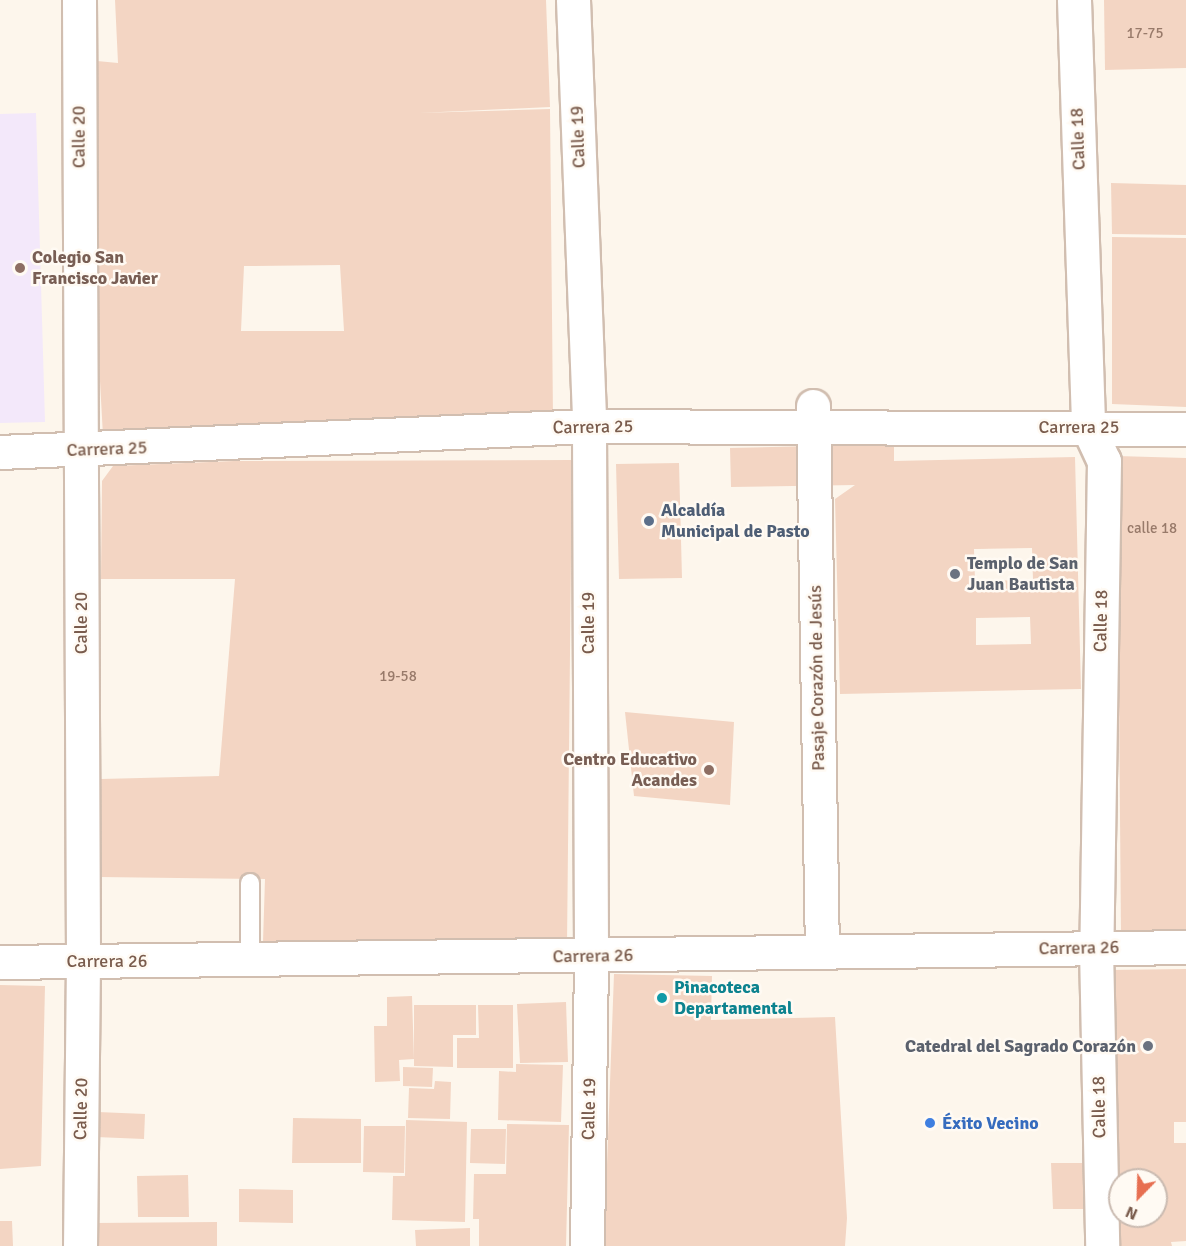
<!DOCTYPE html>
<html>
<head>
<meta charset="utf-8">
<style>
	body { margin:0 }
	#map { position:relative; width:1186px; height:1246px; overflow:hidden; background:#fdf6ec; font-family:Signika,sans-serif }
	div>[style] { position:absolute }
	.education>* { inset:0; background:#f3e8fa }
	.building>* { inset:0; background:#f3d5c3 }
	.roads { filter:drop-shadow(2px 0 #d1beb0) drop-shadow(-2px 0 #d1beb0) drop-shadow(0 2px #d1beb0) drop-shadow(0 -2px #d1beb0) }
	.lane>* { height:18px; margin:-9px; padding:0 9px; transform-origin:9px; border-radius:9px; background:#fff }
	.street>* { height:33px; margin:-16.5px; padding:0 16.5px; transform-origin:16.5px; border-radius:16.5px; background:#fff }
	.secondary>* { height:33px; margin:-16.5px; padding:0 16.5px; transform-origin:16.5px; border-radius:16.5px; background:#fff }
	.dots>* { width:16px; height:16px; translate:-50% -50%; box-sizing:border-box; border:3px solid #fffaf3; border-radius:50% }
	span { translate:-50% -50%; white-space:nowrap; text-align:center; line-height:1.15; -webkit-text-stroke:5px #fffaf3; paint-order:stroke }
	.number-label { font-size:15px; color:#987a6a }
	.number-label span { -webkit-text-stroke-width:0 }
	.street-label { font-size:18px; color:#7a5c4d }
	.education-label { font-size:18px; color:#785e54; font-weight:700 }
	.left { translate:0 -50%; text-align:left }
	.right { translate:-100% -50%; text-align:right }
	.service-label { font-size:18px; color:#4e5e75; font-weight:700 }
	.worship-label { font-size:18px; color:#5b616d; font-weight:700 }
	.culture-label { font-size:18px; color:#0d838f; font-weight:700 }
	.shop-label { font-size:18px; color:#366cbe; font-weight:700 }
	.north { position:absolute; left:1108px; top:1168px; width:60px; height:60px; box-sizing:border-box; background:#fffaf3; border:2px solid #cabbb1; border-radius:50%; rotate:203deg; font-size:16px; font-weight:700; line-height:24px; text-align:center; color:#7a5c4d }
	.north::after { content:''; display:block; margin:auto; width:21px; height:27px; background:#e76f51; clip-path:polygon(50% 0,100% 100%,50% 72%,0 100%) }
</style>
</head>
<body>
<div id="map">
	<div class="education">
		<i style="clip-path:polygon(36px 113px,45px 422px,0 423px,0 114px)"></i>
	</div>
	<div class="building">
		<i style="clip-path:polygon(evenodd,115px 0,546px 0,550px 107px,419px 113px,550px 109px,553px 418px,103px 436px,90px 198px,98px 171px,97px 61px,118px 63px,115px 0,340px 265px,344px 331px,241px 331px,244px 266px,340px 265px)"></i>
		<i style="clip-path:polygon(1104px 0,1186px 0,1186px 68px,1105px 70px)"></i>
		<i style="clip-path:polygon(1111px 183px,1186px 185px,1186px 235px,1112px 234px)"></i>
		<i style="clip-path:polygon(1112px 237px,1186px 238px,1186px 407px,1112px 404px)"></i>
		<i style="clip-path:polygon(evenodd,894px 444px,894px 461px,1075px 457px,1081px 689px,840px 694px,835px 499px,855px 485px,731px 487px,730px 448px,894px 444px,1032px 548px,1033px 580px,975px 581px,974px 549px,1032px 548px,894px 444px,1030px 617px,1031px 644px,976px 645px,976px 618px,1030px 617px)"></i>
		<i style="clip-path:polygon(1117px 456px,1186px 458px,1186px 933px,1121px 936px)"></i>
		<i style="clip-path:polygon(572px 460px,567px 945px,263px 942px,265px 879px,100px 877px,101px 779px,219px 776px,235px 579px,101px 579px,102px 481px,113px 466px,234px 461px)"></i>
		<i style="clip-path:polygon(679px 463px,682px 578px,619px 579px,616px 464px)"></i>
		<i style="clip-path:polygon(625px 712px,734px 722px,730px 805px,634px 796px)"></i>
		<i style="clip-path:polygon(1186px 969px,1186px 1122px,1174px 1122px,1174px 1143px,1186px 1143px,1186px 1241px,1171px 1242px,1172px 1246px,1121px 1246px,1120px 1216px,1156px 1216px,1156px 1180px,1120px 1180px,1118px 1123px,1112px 1123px,1109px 970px)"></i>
		<i style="clip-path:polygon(614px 974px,712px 976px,711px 1020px,835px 1017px,847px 1218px,845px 1246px,604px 1246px)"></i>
		<i style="clip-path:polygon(0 985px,45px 986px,41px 1166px,0 1169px)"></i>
		<i style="clip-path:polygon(412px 996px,414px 1059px,399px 1060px,400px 1081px,375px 1082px,374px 1026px,387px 1026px,387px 997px)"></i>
		<i style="clip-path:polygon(566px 1002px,568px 1062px,520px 1063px,517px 1004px)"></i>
		<i style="clip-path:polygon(414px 1005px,476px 1005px,476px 1035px,453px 1035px,453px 1067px,414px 1066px)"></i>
		<i style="clip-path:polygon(478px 1005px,513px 1005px,513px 1068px,457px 1068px,457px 1038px,479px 1038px)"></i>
		<i style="clip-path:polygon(516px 1064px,563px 1065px,561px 1122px,498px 1120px,499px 1071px,516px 1072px)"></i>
		<i style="clip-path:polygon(403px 1067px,433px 1068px,432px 1087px,403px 1086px)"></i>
		<i style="clip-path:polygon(435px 1081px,451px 1082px,450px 1119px,408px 1118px,409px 1088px,434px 1089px)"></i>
		<i style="clip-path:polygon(98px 1112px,145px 1114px,144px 1139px,96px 1137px)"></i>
		<i style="clip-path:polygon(293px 1118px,361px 1119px,361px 1163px,292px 1163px)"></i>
		<i style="clip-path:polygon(406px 1120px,467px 1122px,465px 1222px,392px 1220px,393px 1176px,405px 1176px)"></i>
		<i style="clip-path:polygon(507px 1124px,569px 1125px,566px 1246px,479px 1246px,479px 1219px,473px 1219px,474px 1174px,506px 1174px)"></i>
		<i style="clip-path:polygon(364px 1126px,405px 1126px,404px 1173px,363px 1172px)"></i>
		<i style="clip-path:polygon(471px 1129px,506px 1129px,505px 1164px,470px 1163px)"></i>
		<i style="clip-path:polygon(1051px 1163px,1096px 1163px,1097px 1209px,1053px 1209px)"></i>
		<i style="clip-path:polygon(188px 1175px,189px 1217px,138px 1217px,137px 1176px)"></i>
		<i style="clip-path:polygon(239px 1189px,293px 1190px,293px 1223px,239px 1222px)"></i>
		<i style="clip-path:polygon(0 1221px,12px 1221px,13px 1246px,0 1246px)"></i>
		<i style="clip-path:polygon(217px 1222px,217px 1246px,94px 1246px,94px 1223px)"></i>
		<i style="clip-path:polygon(470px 1228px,470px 1246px,416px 1246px,415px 1230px)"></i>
	</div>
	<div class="roads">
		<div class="lane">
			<i style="left:250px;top:883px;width:77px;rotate:90deg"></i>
		</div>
		<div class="street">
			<i style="left:79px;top:0;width:961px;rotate:89.76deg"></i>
			<i style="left:83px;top:961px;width:285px;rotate:90.6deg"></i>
			<i style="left:573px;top:0;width:426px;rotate:87.8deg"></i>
			<i style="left:589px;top:426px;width:530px;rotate:89.78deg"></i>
			<i style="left:813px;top:406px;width:546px;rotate:89.06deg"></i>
			<i style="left:0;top:452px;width:590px;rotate:-2.53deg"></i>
			<i style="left:589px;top:426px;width:597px;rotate:0.29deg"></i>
			<i style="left:0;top:962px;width:1186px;rotate:-0.72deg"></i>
		</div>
		<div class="secondary">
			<i style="left:1074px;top:0;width:427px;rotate:88.1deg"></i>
			<i style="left:1088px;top:427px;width:38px;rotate:65deg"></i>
			<i style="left:1104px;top:461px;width:487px;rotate:90.9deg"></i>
			<i style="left:1096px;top:948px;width:298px;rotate:88.8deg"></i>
			<i style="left:587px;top:1246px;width:290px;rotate:-89.2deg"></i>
		</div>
	</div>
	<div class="dots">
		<i style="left:20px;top:268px;background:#8d6e63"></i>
		<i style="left:649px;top:521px;background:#5c6f8a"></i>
		<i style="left:955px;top:574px;background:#6b7280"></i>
		<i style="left:709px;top:770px;background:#8d6e63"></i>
		<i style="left:662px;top:998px;background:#0f9aa8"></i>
		<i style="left:1148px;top:1046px;background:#6b7280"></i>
		<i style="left:930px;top:1123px;background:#3f7fe0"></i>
	</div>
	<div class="number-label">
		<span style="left:1145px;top:34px">17-75</span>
		<span style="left:1152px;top:529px">calle 18</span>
		<span style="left:398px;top:677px">19-58</span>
	</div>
	<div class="street-label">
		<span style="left:79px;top:137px;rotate:-90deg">Calle 20</span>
		<span style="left:578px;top:137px;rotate:-92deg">Calle 19</span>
		<span style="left:1078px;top:139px;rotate:-92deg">Calle 18</span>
		<span style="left:593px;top:427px;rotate:-1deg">Carrera 25</span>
		<span style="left:1079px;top:427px">Carrera 25</span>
		<span style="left:107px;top:449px;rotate:-2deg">Carrera 25</span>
		<span style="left:1101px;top:621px;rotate:-89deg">Calle 18</span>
		<span style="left:81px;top:623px;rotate:-90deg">Calle 20</span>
		<span style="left:588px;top:623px;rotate:-90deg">Calle 19</span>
		<span style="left:817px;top:678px;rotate:-91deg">Pasaje Corazón de Jesús</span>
		<span style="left:1079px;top:948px;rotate:-1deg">Carrera 26</span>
		<span style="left:593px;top:956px;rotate:-1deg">Carrera 26</span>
		<span style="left:107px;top:961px">Carrera 26</span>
		<span style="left:1099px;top:1107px;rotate:-91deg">Calle 18</span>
		<span style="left:81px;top:1109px;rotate:-89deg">Calle 20</span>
		<span style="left:589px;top:1109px;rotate:-89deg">Calle 19</span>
	</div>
	<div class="education-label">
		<span class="left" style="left:32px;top:268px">Colegio San<br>Francisco Javier</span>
		<span class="right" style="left:697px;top:770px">Centro Educativo<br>Acandes</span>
	</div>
	<div class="service-label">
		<span class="left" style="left:661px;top:521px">Alcaldía<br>Municipal de Pasto</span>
	</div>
	<div class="worship-label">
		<span class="left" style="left:967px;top:574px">Templo de San<br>Juan Bautista</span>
		<span class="right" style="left:1136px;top:1046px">Catedral del Sagrado Corazón</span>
	</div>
	<div class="culture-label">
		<span class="left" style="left:674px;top:998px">Pinacoteca<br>Departamental</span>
	</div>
	<div class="shop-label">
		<span class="left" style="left:942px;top:1123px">Éxito Vecino</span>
	</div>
	<div class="north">N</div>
</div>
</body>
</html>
